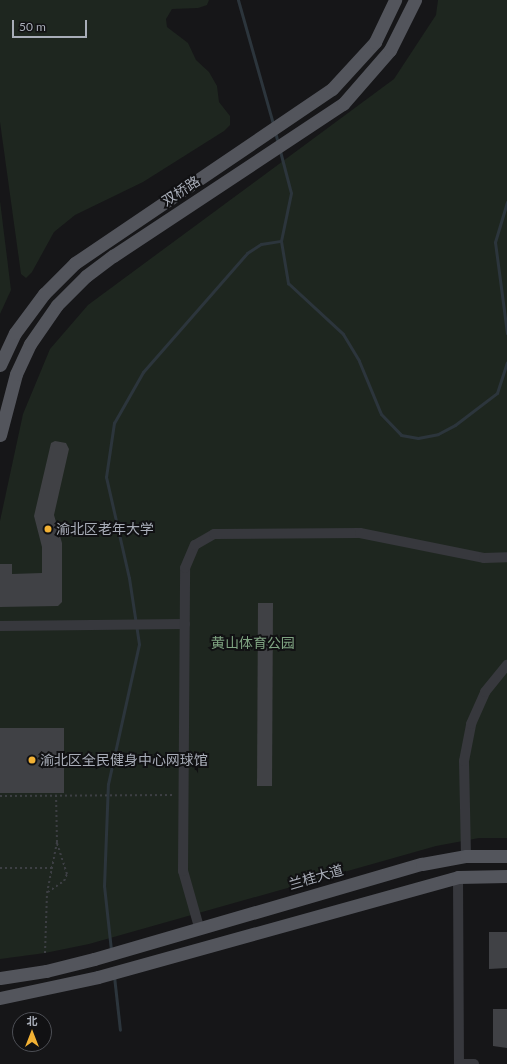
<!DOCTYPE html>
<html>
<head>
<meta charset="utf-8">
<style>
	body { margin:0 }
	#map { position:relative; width:507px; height:1064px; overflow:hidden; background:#161618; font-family:Lato,"Noto Sans SC",sans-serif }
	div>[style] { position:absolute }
	.green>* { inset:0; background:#1e261f }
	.stream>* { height:3px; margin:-1.5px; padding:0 1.5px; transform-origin:1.5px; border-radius:1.5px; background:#2c353c }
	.building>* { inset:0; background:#404145 }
	.path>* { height:2px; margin-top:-1px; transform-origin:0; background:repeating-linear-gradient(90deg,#3d3f44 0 2px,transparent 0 5px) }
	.minor>* { height:10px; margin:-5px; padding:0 5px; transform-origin:5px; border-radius:5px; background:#37383d }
	.major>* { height:13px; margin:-6.5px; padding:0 6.5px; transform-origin:6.5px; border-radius:6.5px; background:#53555c }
	.dots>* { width:11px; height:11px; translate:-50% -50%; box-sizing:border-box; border:2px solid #111113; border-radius:50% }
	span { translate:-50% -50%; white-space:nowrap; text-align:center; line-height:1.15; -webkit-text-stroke:4px #111113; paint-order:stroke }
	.street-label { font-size:14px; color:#a8adb8 }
	.poi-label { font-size:14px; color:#a8adb8 }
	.left { translate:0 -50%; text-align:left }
	.park-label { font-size:14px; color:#7fa381 }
	.north { position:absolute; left:12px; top:1012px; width:40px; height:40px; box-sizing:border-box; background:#111113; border:1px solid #4d4f55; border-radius:50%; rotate:0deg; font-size:11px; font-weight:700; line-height:16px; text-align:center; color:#a8adb8 }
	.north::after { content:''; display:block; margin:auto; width:14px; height:18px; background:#f2b134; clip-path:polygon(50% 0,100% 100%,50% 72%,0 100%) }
	.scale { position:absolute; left:12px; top:20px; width:75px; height:18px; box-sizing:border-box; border:2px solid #a8adb8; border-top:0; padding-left:5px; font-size:12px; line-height:14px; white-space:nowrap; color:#a8adb8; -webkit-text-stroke:3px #111113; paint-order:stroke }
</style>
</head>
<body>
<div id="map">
	<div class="green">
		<i style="clip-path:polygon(0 0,209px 0,207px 5px,198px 8px,172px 9px,166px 19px,167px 27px,188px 43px,196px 60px,209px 72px,217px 86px,219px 102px,230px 116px,230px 125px,224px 131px,143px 182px,75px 215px,54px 232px,32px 272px,26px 278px,21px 274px,0 122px)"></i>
		<i style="clip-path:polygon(438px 0,507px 0,507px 838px,479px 838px,436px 846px,89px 944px,45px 953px,0 959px,0 521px,23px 414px,50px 349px,88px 305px,394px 79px,436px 15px)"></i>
		<i style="clip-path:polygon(0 201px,11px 290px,0 314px)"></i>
	</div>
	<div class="stream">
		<i style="left:238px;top:0;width:129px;rotate:74.2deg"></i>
		<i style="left:275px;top:132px;width:11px;rotate:75deg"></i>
		<i style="left:280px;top:151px;width:43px;rotate:75.3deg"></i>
		<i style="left:291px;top:193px;width:49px;rotate:101.8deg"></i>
		<i style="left:281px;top:241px;width:43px;rotate:80.5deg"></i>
		<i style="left:288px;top:283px;width:75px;rotate:42.8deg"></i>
		<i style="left:343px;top:334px;width:31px;rotate:59deg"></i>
		<i style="left:359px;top:361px;width:57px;rotate:67.5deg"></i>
		<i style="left:381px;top:414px;width:29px;rotate:46deg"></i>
		<i style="left:401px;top:435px;width:17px;rotate:10deg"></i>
		<i style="left:418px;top:438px;width:20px;rotate:-11deg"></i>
		<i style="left:438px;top:434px;width:19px;rotate:-28deg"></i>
		<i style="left:455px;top:425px;width:53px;rotate:-37.3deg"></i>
		<i style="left:497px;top:393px;width:32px;rotate:-72deg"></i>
		<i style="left:507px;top:202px;width:42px;rotate:106.7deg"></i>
		<i style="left:495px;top:242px;width:92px;rotate:82.5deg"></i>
		<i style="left:111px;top:950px;width:64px;rotate:-96.2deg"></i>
		<i style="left:104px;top:886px;width:102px;rotate:-87.8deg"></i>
		<i style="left:108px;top:784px;width:143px;rotate:-77.5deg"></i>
		<i style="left:139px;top:644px;width:67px;rotate:-98.6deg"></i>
		<i style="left:129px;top:578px;width:104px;rotate:-102.8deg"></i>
		<i style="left:106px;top:477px;width:55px;rotate:-81.6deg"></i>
		<i style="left:114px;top:423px;width:59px;rotate:-60.4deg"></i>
		<i style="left:143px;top:372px;width:158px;rotate:-48.8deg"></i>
		<i style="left:247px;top:253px;width:17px;rotate:-33deg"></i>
		<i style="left:261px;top:244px;width:20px;rotate:-9deg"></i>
		<i style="left:114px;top:976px;width:54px;rotate:83.7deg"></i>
	</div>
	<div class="building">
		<i style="clip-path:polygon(55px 441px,66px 443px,69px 449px,54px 515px,62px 543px,62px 602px,58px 606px,0 607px,0 564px,12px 564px,12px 574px,42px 573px,42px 547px,34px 516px,51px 443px)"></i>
		<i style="clip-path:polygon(258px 603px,273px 603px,272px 786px,257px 786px)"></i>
		<i style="clip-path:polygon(0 728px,64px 728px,64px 793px,0 793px)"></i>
		<i style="clip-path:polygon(489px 932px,507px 932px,507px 968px,489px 969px)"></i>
		<i style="clip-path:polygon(493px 1009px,507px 1009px,507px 1048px,493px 1046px)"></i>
	</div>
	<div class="path">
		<i style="left:0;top:796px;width:175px;rotate:-0.3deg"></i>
		<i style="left:0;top:868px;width:53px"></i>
		<i style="left:48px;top:892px;width:19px;rotate:-35deg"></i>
		<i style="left:64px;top:881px;width:8px;rotate:-67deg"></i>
		<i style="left:67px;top:874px;width:33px;rotate:-108deg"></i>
		<i style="left:45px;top:953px;width:60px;rotate:-88.1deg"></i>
		<i style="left:47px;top:893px;width:52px;rotate:-78.9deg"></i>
		<i style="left:57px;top:842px;width:46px;rotate:-91.2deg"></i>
	</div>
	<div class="minor">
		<i style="left:0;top:626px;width:185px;rotate:-0.6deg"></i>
		<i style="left:466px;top:856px;width:95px;rotate:-91.2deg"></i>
		<i style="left:464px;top:761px;width:38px;rotate:-79deg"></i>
		<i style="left:471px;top:724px;width:35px;rotate:-66deg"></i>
		<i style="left:485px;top:692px;width:35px;rotate:-51deg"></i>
		<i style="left:458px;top:877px;width:187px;rotate:89.7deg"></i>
		<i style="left:199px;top:927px;width:58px;rotate:-105.9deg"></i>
		<i style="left:183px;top:871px;width:303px;rotate:-89.6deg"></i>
		<i style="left:185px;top:568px;width:25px;rotate:-67deg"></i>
		<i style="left:195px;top:545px;width:22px;rotate:-30deg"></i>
		<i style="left:214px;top:534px;width:146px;rotate:-0.4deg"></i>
		<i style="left:360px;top:533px;width:126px;rotate:11.4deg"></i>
		<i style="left:484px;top:558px;width:23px;rotate:-2deg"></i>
		<i style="left:459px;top:1064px;width:15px"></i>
	</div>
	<div class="major">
		<i style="left:0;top:365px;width:35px;rotate:-65deg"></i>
		<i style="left:15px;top:333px;width:49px;rotate:-53.4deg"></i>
		<i style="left:44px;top:294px;width:44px;rotate:-45deg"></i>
		<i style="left:75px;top:263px;width:310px;rotate:-34.1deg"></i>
		<i style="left:332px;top:89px;width:64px;rotate:-47.5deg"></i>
		<i style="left:375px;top:42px;width:47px;rotate:-64.5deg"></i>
		<i style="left:0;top:435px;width:63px;rotate:-75.3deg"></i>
		<i style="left:16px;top:374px;width:33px;rotate:-65deg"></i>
		<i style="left:30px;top:344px;width:47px;rotate:-55.3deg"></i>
		<i style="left:57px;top:305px;width:41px;rotate:-45deg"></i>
		<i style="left:86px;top:276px;width:34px;rotate:-37deg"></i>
		<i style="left:113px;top:256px;width:276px;rotate:-33.5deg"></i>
		<i style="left:343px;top:104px;width:72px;rotate:-49deg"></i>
		<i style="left:390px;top:50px;width:56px;rotate:-63.4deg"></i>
		<i style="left:0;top:978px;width:47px;rotate:-8.7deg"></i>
		<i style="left:46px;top:971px;width:49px;rotate:-14deg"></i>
		<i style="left:94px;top:959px;width:341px;rotate:-16.2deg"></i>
		<i style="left:422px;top:864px;width:45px;rotate:-10.3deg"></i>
		<i style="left:466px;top:856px;width:41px"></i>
		<i style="left:0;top:998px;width:100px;rotate:-12.1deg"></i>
		<i style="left:98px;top:977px;width:374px;rotate:-15.5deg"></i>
		<i style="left:458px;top:877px;width:49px;rotate:-1.2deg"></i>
	</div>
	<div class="dots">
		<i style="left:48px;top:529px;background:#f2b134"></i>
		<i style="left:32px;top:760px;background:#f2b134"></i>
	</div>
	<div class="street-label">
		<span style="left:181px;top:191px;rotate:-33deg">双桥路</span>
		<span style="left:316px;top:877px;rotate:-16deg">兰桂大道</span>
	</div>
	<div class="poi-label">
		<span class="left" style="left:56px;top:529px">渝北区老年大学</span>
		<span class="left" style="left:40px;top:760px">渝北区全民健身中心网球馆</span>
	</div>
	<div class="park-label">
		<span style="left:253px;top:643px">黄山体育公园</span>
	</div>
	<div class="north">北</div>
	<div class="scale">50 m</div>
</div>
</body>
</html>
